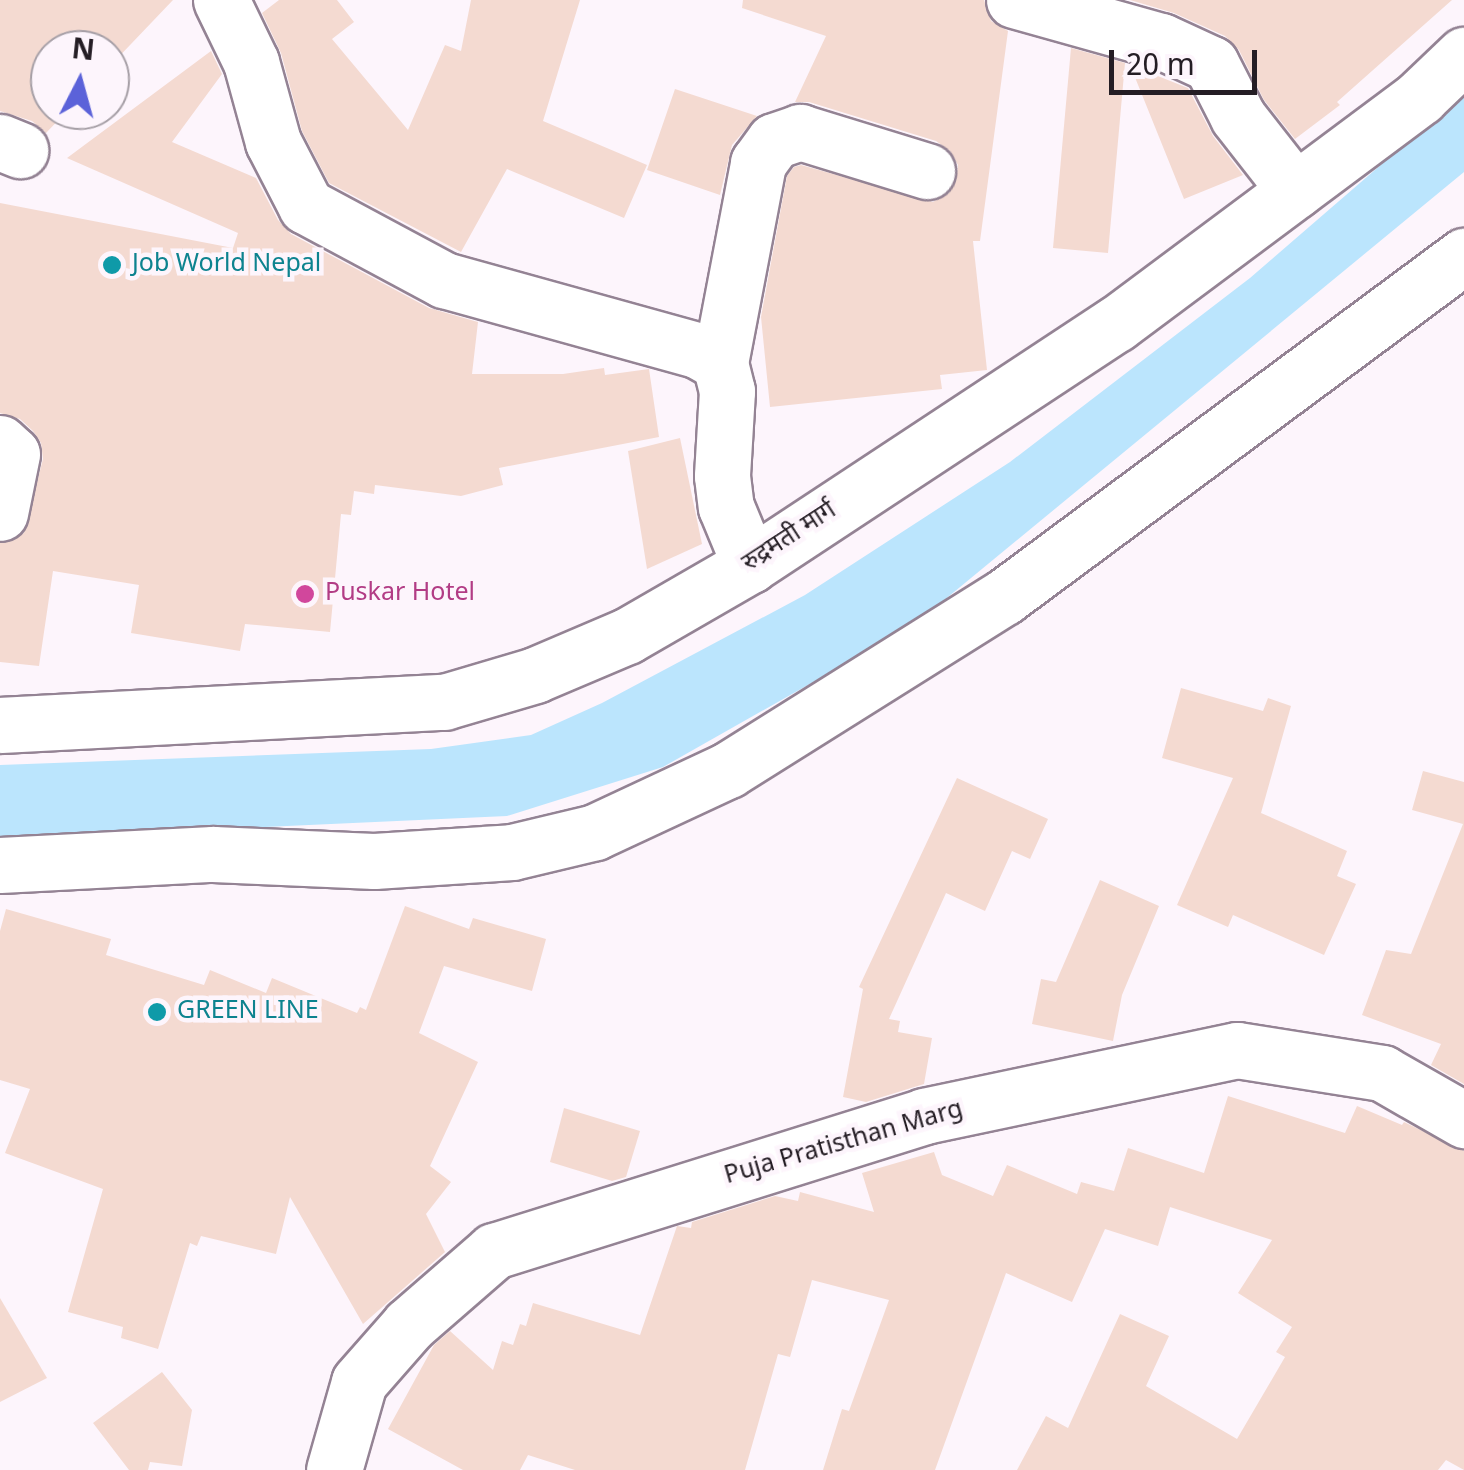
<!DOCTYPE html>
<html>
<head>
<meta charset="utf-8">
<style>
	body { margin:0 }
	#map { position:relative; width:1464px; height:1470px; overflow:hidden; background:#fdf5fc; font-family:Georgia,"Noto Sans Devanagari",serif }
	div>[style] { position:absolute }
	.water>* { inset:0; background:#bbe5fd }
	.building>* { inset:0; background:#f4dad1 }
	.roads { filter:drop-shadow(2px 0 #948394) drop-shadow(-2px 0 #948394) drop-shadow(0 2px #948394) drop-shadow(0 -2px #948394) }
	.minor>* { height:55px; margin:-27.5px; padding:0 27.5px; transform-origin:27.5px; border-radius:27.5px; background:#fff }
	.dots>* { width:28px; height:28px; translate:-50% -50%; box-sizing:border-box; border:5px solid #fdf5fc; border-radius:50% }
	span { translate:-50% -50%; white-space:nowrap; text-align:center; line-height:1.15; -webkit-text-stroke:9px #fdf5fc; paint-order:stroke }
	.culture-label { font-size:25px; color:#0d838f }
	.left { translate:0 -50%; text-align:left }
	.street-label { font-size:25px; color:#241d24 }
	.hotel-label { font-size:25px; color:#b23c85 }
	.north { position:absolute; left:30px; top:30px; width:100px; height:100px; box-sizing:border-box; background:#fdf5fc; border:2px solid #a69fa6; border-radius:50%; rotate:6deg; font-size:28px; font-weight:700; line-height:40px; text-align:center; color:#241d24 }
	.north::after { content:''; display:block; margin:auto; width:35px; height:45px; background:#5b62d9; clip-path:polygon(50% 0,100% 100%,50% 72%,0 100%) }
	.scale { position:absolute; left:1109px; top:50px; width:148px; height:45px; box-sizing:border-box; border:5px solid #241d24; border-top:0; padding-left:12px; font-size:30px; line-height:35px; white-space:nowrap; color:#241d24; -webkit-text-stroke:8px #fdf5fc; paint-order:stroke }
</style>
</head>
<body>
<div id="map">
	<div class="water">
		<i style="clip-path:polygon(1464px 93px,1464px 172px,914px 625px,663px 767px,507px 816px,0 839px,0 765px,431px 749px,531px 735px,602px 703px,805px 595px,1010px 462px,1250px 278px)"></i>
	</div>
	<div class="building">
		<i style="clip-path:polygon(0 0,173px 0,110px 66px,110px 50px,50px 50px,50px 110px,68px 110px,46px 133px,32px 121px,0 111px)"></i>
		<i style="clip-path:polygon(279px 0,337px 0,354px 22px,332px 39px,408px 130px,445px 45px,461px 51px,471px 0,580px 0,543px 121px,647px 165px,624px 218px,507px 169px,461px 252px,329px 183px,302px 131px,281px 53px,262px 13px)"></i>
		<i style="clip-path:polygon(743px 0,984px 0,991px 21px,1008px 31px,980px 241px,973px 241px,987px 370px,940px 375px,942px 389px,770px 407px,761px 317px,787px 176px,794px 167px,801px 165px,933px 202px,949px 193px,956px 181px,958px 165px,950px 151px,936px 141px,809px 102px,795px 102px,826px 36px,742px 8px)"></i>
		<i style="clip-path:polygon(1130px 0,1452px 0,1337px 102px,1340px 105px,1295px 139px,1264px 100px,1239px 50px,1225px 36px,1174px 13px)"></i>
		<i style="clip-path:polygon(1071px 48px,1125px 63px,1108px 253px,1053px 248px)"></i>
		<i style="clip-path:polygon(211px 51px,222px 74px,172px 142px,256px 178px,278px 220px,291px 234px,429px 308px,478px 322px,472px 374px,563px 374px,604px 368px,605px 375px,649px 369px,659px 437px,499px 468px,503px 485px,461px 496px,375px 485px,374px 494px,354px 491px,351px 515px,341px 514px,330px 632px,245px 624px,240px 651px,131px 633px,139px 585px,53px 571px,39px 666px,0 662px,0 543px,24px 533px,43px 459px,41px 443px,33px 431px,20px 419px,0 413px,0 203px,233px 248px,238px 233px,67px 158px)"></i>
		<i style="clip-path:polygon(1130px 65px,1188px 88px,1213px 136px,1243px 175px,1184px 199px)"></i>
		<i style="clip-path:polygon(675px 89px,757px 116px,732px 145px,720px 195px,647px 170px)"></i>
		<i style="clip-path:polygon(680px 438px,702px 544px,647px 569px,628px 451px)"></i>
		<i style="clip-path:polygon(1181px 688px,1263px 711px,1268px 698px,1291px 706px,1261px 813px,1347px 851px,1337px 876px,1356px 884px,1324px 955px,1233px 915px,1228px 927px,1177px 905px,1233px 778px,1162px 758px)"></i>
		<i style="clip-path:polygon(1423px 771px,1464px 782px,1464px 1084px,1431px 1065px,1441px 1044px,1362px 1015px,1386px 950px,1411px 954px,1463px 824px,1412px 810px)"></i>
		<i style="clip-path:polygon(957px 778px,1048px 819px,1030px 859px,1012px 851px,985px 911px,946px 893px,889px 1019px,900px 1021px,898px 1032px,932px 1038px,924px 1084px,866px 1102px,843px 1097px,863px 989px,859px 987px)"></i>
		<i style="clip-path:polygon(1100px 880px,1159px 906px,1122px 995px,1113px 1041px,1032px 1024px,1041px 979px,1056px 982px)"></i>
		<i style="clip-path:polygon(405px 906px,469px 929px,473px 918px,546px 939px,532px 991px,444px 966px,419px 1033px,478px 1062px,430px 1166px,451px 1182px,426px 1214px,445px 1252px,363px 1324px,290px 1197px,276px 1254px,201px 1236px,197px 1246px,190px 1243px,158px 1349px,121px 1338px,123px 1327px,68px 1312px,103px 1189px,5px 1153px,30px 1089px,0 1080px,0 931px,6px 909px,111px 939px,106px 955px,204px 985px,210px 970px,266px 993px,272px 978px,357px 1013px,360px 1007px,366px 1010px)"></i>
		<i style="clip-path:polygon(1228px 1096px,1345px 1133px,1357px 1106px,1402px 1125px,1404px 1122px,1464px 1151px,1464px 1470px,1446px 1460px,1438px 1470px,1017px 1470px,1046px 1416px,1068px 1428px,1120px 1314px,1169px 1336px,1146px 1386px,1237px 1439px,1285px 1357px,1276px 1352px,1292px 1327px,1238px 1293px,1272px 1240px,1170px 1207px,1158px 1246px,1105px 1229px,1072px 1302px,1006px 1273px,935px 1470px,823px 1470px,842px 1409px,849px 1411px,889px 1300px,812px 1280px,790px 1357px,778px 1354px,745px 1470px,575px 1470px,528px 1455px,520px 1470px,463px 1470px,388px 1429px,434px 1345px,450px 1331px,493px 1370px,502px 1341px,513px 1345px,520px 1324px,526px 1326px,533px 1303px,640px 1335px,677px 1226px,691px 1228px,692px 1222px,775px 1196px,798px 1201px,800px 1192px,874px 1212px,862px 1173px,934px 1152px,942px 1175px,993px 1196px,1007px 1165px,1077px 1194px,1081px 1182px,1114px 1191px,1128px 1148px,1204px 1173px)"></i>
		<i style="clip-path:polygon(564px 1108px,640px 1131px,626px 1177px,612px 1181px,550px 1162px)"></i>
		<i style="clip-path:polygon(0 1298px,47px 1378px,0 1402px)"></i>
		<i style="clip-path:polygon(162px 1372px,192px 1410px,182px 1466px,150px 1462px,148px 1470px,129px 1470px,93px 1423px)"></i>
	</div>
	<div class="roads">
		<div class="minor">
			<i style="left:221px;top:0;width:69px;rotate:64.2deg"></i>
			<i style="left:251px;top:62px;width:83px;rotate:74.6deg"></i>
			<i style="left:273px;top:142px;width:72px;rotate:62.7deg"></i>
			<i style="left:306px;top:206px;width:157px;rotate:28.2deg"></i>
			<i style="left:444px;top:280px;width:263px;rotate:15.5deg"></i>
			<i style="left:697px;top:350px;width:26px;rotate:29deg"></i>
			<i style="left:720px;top:363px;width:29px;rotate:76deg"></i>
			<i style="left:727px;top:391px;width:85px;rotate:93.4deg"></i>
			<i style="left:722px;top:476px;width:31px;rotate:83deg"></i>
			<i style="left:726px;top:507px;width:63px;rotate:67.5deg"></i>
			<i style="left:1014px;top:0;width:153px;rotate:15.6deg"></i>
			<i style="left:1161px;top:41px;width:55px;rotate:24.7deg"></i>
			<i style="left:1211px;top:64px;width:59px;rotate:63deg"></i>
			<i style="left:1238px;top:117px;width:93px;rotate:52deg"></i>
			<i style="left:0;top:142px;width:22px;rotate:22deg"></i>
			<i style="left:720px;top:363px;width:204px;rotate:-79.2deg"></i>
			<i style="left:758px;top:163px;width:27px;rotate:-54deg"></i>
			<i style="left:774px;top:141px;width:28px;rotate:-19deg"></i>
			<i style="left:800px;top:132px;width:133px;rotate:17.1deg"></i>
			<i style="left:0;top:443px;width:16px;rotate:43deg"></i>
			<i style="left:12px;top:454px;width:60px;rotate:101.5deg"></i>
			<i style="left:0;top:725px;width:445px;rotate:-3deg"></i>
			<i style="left:444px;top:702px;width:95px;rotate:-16.5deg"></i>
			<i style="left:535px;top:675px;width:100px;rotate:-23deg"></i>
			<i style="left:627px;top:636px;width:142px;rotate:-30deg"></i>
			<i style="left:750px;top:565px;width:438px;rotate:-33.4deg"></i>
			<i style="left:1116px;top:324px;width:379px;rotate:-36.7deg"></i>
			<i style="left:1420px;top:97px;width:61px;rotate:-43.7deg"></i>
			<i style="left:0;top:865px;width:213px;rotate:-3deg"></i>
			<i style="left:213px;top:854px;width:161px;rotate:2.5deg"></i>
			<i style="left:374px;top:861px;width:138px;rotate:-3.7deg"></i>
			<i style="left:512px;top:852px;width:85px;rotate:-13.5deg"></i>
			<i style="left:595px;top:832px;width:147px;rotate:-25deg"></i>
			<i style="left:728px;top:770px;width:326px;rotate:-32.1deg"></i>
			<i style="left:1004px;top:597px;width:573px;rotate:-36.55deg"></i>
			<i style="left:334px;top:1470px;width:91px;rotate:-74.1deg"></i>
			<i style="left:359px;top:1382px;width:76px;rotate:-48.7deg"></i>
			<i style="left:409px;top:1325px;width:113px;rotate:-41deg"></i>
			<i style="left:494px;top:1251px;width:451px;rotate:-17.4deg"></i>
			<i style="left:924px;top:1116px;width:320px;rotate:-11.9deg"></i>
			<i style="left:1237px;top:1050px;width:147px;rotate:9deg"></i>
			<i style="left:1382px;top:1073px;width:95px;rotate:29.8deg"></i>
		</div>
	</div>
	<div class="dots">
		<i style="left:112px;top:265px;background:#0f9aa8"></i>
		<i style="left:305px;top:594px;background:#d1479c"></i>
		<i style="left:157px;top:1012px;background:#0f9aa8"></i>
	</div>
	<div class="culture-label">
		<span class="left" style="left:132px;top:265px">Job World Nepal</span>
		<span class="left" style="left:177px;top:1012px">GREEN LINE</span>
	</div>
	<div class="street-label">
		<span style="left:790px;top:538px;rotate:-33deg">रुद्रमती मार्ग</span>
		<span style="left:844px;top:1144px;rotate:-16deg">Puja Pratisthan Marg</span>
	</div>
	<div class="hotel-label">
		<span class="left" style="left:325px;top:594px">Puskar Hotel</span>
	</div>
	<div class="north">N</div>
	<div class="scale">20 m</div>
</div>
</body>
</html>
